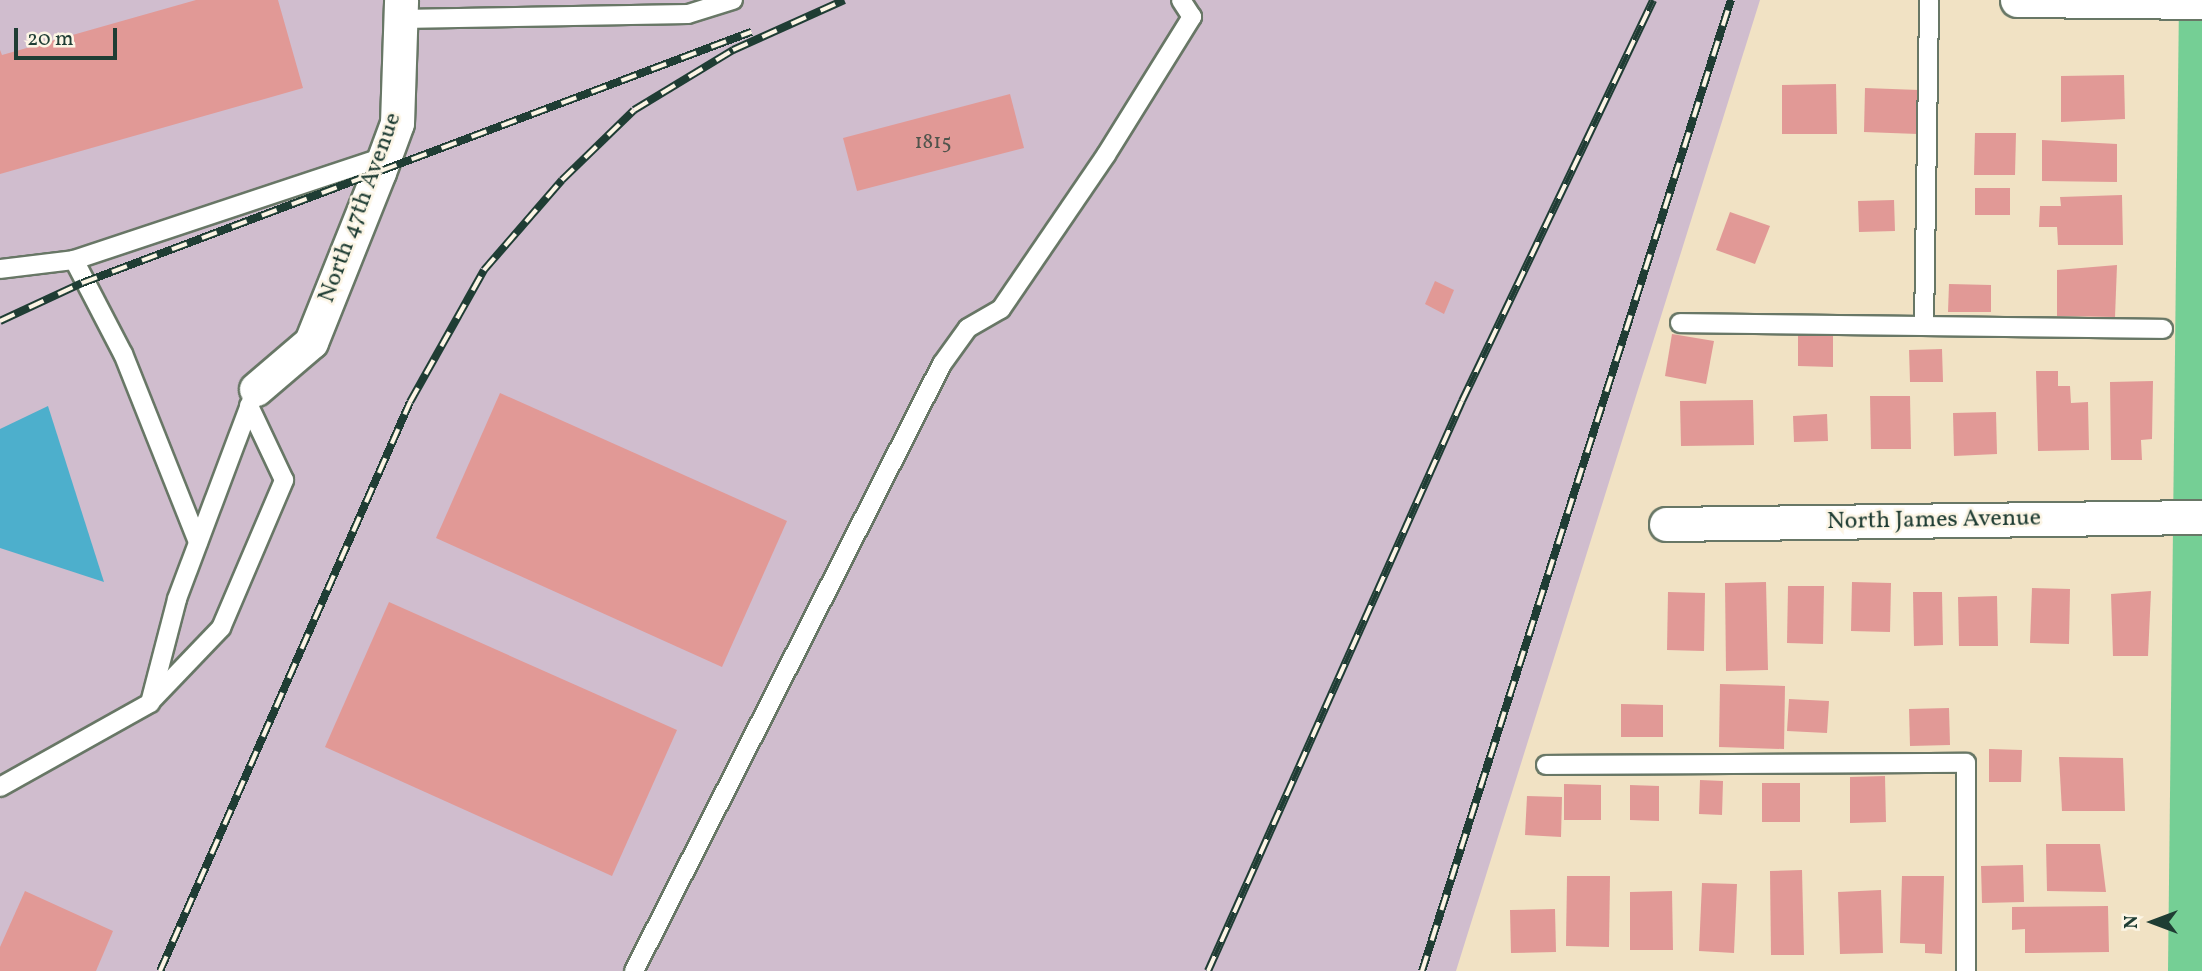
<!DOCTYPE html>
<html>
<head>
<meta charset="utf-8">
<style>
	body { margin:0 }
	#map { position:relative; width:2202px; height:971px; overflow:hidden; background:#f1e2c4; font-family:Vollkorn,serif }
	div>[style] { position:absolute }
	.industrial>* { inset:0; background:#d0bdce }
	.green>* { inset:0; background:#75cf95 }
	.water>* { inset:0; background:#4dafcc }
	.building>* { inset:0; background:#e19996 }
	.roads { filter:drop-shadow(2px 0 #687766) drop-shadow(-2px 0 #687766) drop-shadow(0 2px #687766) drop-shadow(0 -2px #687766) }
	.service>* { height:18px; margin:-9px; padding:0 9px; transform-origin:9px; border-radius:9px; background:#fff }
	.minor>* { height:33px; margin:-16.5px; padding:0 16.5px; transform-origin:16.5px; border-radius:16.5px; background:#fff }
	.rail>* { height:8px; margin-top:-4px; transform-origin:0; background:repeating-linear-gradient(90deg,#fcf5e5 0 16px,#1f3d34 0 32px); box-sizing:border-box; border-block:2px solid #1f3d34 }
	span { translate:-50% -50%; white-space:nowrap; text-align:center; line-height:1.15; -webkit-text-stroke:5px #fcf5e5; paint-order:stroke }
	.number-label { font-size:21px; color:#50544c }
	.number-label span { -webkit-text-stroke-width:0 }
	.street-label { font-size:24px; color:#1f3d34 }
	.north { position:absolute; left:2118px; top:887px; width:70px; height:70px; -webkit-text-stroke:5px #fcf5e5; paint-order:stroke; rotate:270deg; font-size:19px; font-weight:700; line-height:28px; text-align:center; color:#1f3d34 }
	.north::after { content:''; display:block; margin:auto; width:24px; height:32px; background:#1f3d34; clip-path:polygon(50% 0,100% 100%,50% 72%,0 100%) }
	.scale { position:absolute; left:14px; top:28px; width:103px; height:32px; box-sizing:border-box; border:4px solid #1f3d34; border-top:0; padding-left:9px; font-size:21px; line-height:24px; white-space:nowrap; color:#1f3d34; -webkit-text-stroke:5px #fcf5e5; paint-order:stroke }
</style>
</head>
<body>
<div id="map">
	<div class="industrial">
		<i style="clip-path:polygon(0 0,1760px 0,1456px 971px,0 971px)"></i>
	</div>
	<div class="green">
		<i style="clip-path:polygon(2179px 0,2202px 0,2202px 971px,2168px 971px)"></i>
	</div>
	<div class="water">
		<i style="clip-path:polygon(48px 406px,104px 582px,0 548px,0 429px)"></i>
	</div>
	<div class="building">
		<i style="clip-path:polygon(196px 0,278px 0,303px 88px,0 174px,0 50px,2px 55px)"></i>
		<i style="clip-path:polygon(2124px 75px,2125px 119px,2061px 122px,2061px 76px)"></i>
		<i style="clip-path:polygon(1836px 84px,1837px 134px,1782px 134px,1782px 85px)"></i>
		<i style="clip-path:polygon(1865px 88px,1919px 90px,1918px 134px,1864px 132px)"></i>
		<i style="clip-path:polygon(1010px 94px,1024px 148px,857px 191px,843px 138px)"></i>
		<i style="clip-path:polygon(1975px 133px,2016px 133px,2015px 175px,1974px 175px)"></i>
		<i style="clip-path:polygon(2042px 140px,2117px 144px,2117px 182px,2042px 181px)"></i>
		<i style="clip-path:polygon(1975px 188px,2010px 188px,2010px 215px,1975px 215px)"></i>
		<i style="clip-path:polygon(2122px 195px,2123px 245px,2058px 245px,2057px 227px,2039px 227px,2040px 206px,2061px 206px,2060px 197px)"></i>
		<i style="clip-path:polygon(1894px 200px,1895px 231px,1859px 232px,1858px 201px)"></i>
		<i style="clip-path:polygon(1730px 212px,1770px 226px,1755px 264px,1716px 250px)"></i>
		<i style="clip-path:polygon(2117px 265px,2115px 317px,2057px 316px,2057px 270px)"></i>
		<i style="clip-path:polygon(1435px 281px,1454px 290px,1444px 314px,1425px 304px)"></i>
		<i style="clip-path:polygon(1949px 284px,1991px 285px,1991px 312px,1948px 312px)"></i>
		<i style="clip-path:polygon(1672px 334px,1714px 341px,1706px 384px,1665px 376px)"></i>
		<i style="clip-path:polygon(1798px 335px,1833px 336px,1833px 367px,1798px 366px)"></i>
		<i style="clip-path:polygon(1942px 349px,1943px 382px,1910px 382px,1909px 350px)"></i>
		<i style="clip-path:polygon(2036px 371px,2058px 371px,2058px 386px,2070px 386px,2071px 403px,2088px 402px,2089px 450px,2038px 451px)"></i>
		<i style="clip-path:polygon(2153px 381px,2152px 439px,2141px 440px,2142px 460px,2111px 460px,2110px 382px)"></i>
		<i style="clip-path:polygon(500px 393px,787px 521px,722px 667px,436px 538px)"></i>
		<i style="clip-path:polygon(1870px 396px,1910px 396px,1911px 449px,1871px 449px)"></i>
		<i style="clip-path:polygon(1753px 400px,1754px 445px,1681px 446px,1680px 401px)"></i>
		<i style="clip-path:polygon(1996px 412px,1997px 454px,1954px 456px,1953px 413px)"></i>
		<i style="clip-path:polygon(1827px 414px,1828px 441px,1794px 442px,1793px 416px)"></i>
		<i style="clip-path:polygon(1766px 582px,1768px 670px,1726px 671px,1725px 583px)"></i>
		<i style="clip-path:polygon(1852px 582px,1891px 583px,1890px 632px,1851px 631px)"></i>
		<i style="clip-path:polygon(1788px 586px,1824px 586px,1823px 644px,1787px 643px)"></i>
		<i style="clip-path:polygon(2032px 588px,2070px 589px,2069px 644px,2030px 643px)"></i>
		<i style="clip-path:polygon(2151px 591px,2148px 656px,2113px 656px,2111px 594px)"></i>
		<i style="clip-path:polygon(1668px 592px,1705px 593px,1704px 651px,1667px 650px)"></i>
		<i style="clip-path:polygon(1913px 592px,1942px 592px,1943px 645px,1914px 646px)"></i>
		<i style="clip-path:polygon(1997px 596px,1998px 646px,1959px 646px,1958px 597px)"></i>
		<i style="clip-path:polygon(389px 602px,677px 730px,612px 876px,325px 747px)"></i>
		<i style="clip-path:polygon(1720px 684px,1785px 686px,1784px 749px,1719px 747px)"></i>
		<i style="clip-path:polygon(1789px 699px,1829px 701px,1827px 733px,1787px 731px)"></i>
		<i style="clip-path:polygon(1621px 704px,1663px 705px,1663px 737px,1621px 737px)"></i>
		<i style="clip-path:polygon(1949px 708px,1950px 745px,1910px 746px,1909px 709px)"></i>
		<i style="clip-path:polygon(1989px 749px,2022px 750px,2021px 782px,1989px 782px)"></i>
		<i style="clip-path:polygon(2059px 757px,2123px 758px,2125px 811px,2062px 811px)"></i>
		<i style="clip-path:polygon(1885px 776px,1886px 822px,1850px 823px,1850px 777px)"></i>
		<i style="clip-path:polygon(1700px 780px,1723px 781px,1722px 815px,1699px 814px)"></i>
		<i style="clip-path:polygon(1762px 783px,1800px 783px,1800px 822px,1762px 822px)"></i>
		<i style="clip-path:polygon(1564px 784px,1601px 785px,1601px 820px,1564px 820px)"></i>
		<i style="clip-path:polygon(1630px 785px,1659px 786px,1659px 821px,1630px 820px)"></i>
		<i style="clip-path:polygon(1527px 796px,1562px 797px,1561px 837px,1525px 835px)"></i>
		<i style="clip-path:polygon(2046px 844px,2100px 844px,2106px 892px,2047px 891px)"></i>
		<i style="clip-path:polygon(2023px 865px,2024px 902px,1982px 903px,1981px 866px)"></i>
		<i style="clip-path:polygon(1802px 870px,1804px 955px,1771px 955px,1770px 871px)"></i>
		<i style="clip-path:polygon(1567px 876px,1610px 876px,1609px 947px,1566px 946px)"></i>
		<i style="clip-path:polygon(1902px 876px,1944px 876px,1942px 954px,1925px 953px,1925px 944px,1900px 943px)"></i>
		<i style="clip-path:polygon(1702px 883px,1737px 884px,1734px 953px,1699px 951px)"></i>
		<i style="clip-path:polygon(1881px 890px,1883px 953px,1840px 954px,1838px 892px)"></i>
		<i style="clip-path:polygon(25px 891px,113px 931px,96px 971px,0 971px,0 947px)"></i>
		<i style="clip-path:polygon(1672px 891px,1673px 950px,1630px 950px,1630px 892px)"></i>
		<i style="clip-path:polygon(2108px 906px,2109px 952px,2025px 953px,2025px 929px,2012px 930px,2012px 907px)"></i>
		<i style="clip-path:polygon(1555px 909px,1556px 952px,1511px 953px,1510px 910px)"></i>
	</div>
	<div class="roads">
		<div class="service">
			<i style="left:401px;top:19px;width:287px;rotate:-1deg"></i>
			<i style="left:688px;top:14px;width:47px;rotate:-17.3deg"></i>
			<i style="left:0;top:269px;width:75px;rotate:-6.9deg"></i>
			<i style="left:1680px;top:323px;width:483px;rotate:0.7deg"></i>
			<i style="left:1924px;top:326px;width:326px;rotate:-89.1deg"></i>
			<i style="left:198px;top:542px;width:202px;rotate:-111.7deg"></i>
			<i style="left:123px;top:354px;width:106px;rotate:-117.5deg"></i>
			<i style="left:74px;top:260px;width:327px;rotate:-18.4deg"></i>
			<i style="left:152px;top:700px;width:100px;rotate:-46.2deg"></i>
			<i style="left:221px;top:628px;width:161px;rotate:-66.9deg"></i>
			<i style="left:284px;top:480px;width:82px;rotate:-115.3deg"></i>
			<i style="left:1546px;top:765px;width:420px;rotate:-0.3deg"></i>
			<i style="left:1966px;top:763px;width:208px;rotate:90deg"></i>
			<i style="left:0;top:787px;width:172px;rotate:-29.2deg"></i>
			<i style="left:150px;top:703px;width:107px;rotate:-75.4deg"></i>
			<i style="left:177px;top:599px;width:224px;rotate:-69.4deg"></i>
			<i style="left:634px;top:971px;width:681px;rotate:-63.1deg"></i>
			<i style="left:942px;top:364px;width:44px;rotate:-54.2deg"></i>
			<i style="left:968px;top:328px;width:38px;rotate:-30deg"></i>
			<i style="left:1001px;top:309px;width:186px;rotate:-55.7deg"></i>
			<i style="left:1106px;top:155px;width:163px;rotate:-58.1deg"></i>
			<i style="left:1192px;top:17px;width:20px;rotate:-123deg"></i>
		</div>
		<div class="minor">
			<i style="left:2017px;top:0;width:185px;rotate:0.6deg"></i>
			<i style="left:256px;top:389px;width:72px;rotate:-40.5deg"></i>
			<i style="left:311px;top:342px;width:183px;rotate:-68.2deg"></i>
			<i style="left:379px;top:172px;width:52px;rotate:-69.8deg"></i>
			<i style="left:397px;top:123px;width:123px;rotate:-88.1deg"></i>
			<i style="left:1666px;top:524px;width:536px;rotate:-0.75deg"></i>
		</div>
	</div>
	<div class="rail">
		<i style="left:0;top:321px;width:90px;rotate:-24.9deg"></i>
		<i style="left:82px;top:283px;width:715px;rotate:-20.57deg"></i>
		<i style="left:160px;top:971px;width:621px;rotate:-66.28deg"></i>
		<i style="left:410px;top:402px;width:151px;rotate:-60.7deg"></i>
		<i style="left:484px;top:270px;width:119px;rotate:-49.1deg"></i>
		<i style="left:562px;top:180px;width:100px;rotate:-44.2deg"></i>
		<i style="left:634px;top:110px;width:116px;rotate:-31.2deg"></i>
		<i style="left:733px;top:50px;width:122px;rotate:-24.2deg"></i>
		<i style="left:1208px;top:971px;width:624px;rotate:-65.98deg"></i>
		<i style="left:1462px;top:401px;width:444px;rotate:-64.5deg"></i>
		<i style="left:1422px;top:971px;width:1019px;rotate:-72.35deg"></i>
	</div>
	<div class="number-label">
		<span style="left:933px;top:143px">1815</span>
	</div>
	<div class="street-label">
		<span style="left:361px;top:208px;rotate:-70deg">North 47th Avenue</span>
		<span style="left:1934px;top:521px;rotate:-1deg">North James Avenue</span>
	</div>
	<div class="north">N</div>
	<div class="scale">20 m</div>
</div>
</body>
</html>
